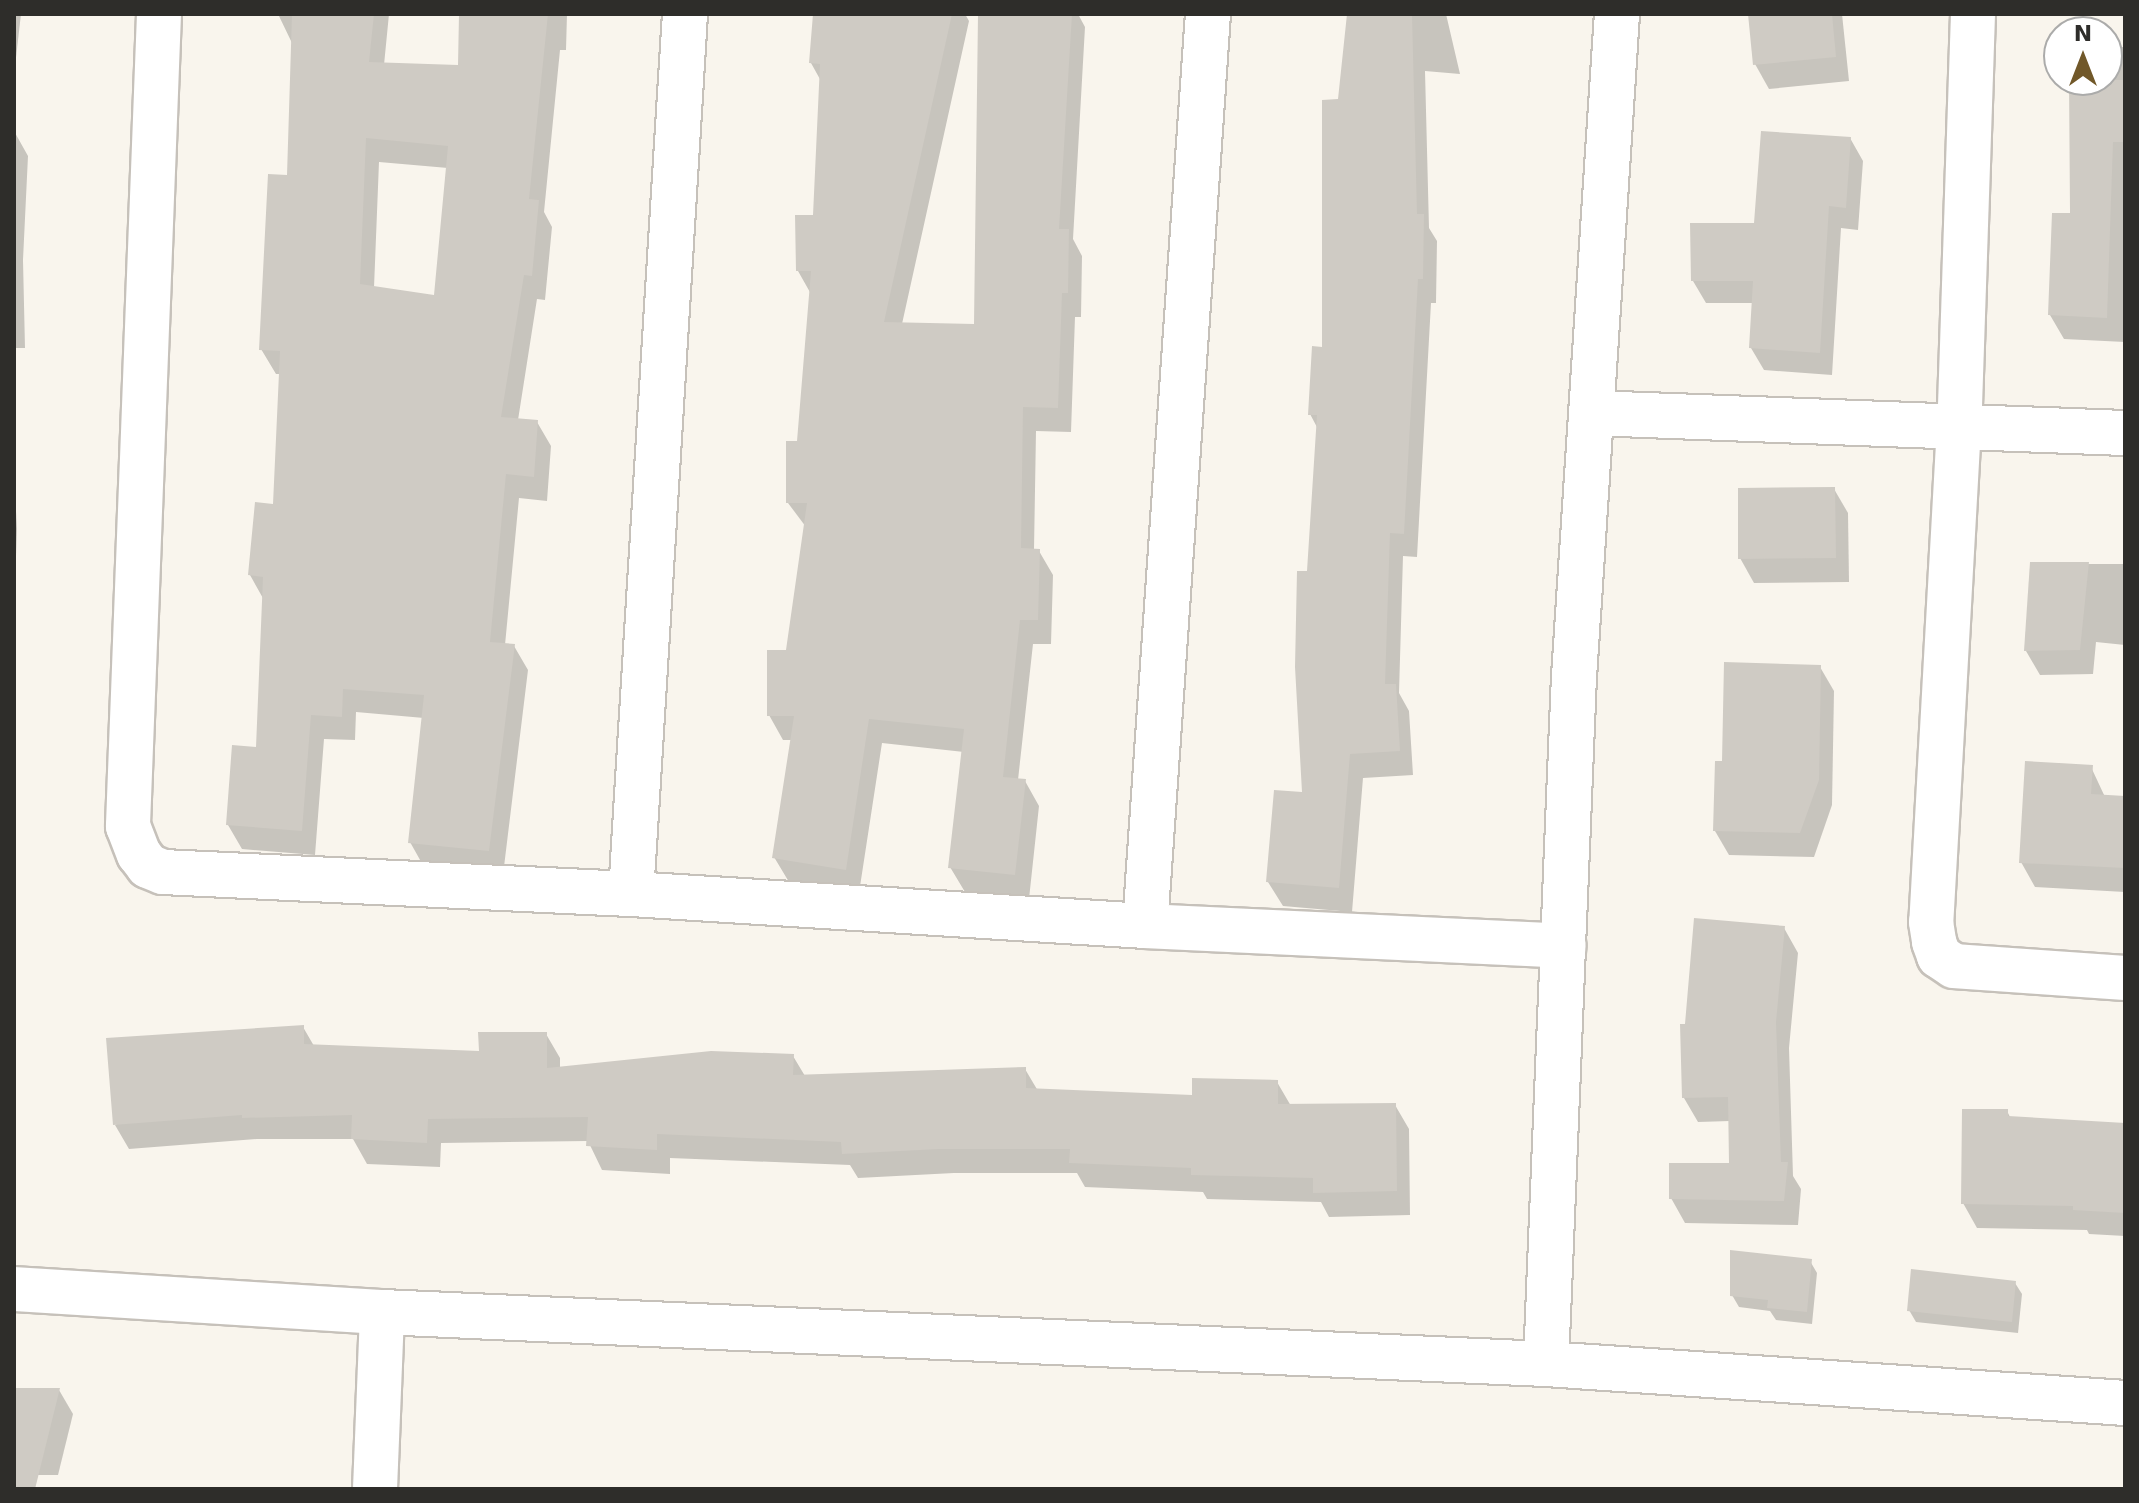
<!DOCTYPE html>
<html>
<head>
<meta charset="utf-8">
<style>
	body { margin:0 }
	#map { position:relative; width:2139px; height:1503px; overflow:hidden; background:#f9f5ed; font-family:"DejaVu Sans",sans-serif }
	div>[style] { position:absolute }
	.shadow>* { inset:0; background:#0003 }
	.building>* { inset:0; background:#cfcbc4 }
	.roads { filter:drop-shadow(2px 0 #c6c1ba) drop-shadow(-2px 0 #c6c1ba) drop-shadow(0 2px #c6c1ba) drop-shadow(0 -2px #c6c1ba) }
	.street>* { height:44px; margin:-22px; padding:0 22px; transform-origin:22px; border-radius:22px; background:#fff }
	span { translate:-50% -50%; white-space:nowrap; text-align:center; line-height:1.15; -webkit-text-stroke:7px #fff; paint-order:stroke }
	.frame { position:absolute; inset:0; border:16px solid #2e2d2a; pointer-events:none }
	.north { position:absolute; left:2043px; top:16px; width:80px; height:80px; box-sizing:border-box; background:#fff; border:2px solid #ababaa; border-radius:50%; rotate:0deg; font-size:22px; font-weight:700; line-height:32px; text-align:center; color:#2e2d2a }
	.north::after { content:''; display:block; margin:auto; width:28px; height:36px; background:#715829; clip-path:polygon(50% 0,100% 100%,50% 72%,0 100%) }
</style>
</head>
<body>
<div id="map">
	<div class="shadow">
		<i style="clip-path:polygon(14px 14px,21px 14px,14px 75px)"></i>
		<i style="clip-path:polygon(evenodd,278px 14px,389px 14px,384px 65px,460px 67px,461px 14px,567px 14px,566px 50px,560px 50px,544px 212px,552px 227px,545px 300px,537px 299px,518px 420px,537px 422px,551px 446px,547px 501px,519px 498px,505px 645px,514px 646px,528px 670px,503px 875px,424px 867px,410px 842px,424px 718px,356px 712px,355px 740px,324px 739px,315px 855px,242px 849px,228px 825px,257px 749px,264px 600px,250px 575px,275px 506px,281px 374px,276px 374px,261px 349px,289px 177px,292px 43px,278px 14px,379px 162px,448px 168px,436px 297px,374px 288px,379px 162px)"></i>
		<i style="clip-path:polygon(815px 14px,965px 14px,969px 21px,902px 324px,976px 326px,980px 14px,1078px 14px,1085px 27px,1073px 239px,1082px 256px,1081px 317px,1075px 317px,1071px 432px,1036px 431px,1034px 550px,1039px 551px,1053px 575px,1051px 644px,1033px 644px,1018px 780px,1025px 781px,1039px 806px,1029px 899px,965px 892px,950px 867px,964px 752px,882px 743px,859px 893px,789px 882px,774px 857px,793px 740px,783px 740px,769px 715px,788px 652px,806px 527px,788px 503px,799px 443px,811px 294px,798px 271px,815px 217px,821px 81px,811px 63px)"></i>
		<i style="clip-path:polygon(1349px 14px,1446px 14px,1460px 74px,1425px 71px,1429px 228px,1437px 241px,1436px 303px,1431px 303px,1417px 557px,1403px 556px,1399px 693px,1409px 711px,1413px 775px,1363px 778px,1352px 912px,1283px 906px,1268px 882px,1304px 795px,1309px 574px,1318px 429px,1310px 414px,1324px 349px)"></i>
		<i style="clip-path:polygon(1750px 14px,1842px 14px,1849px 81px,1769px 89px,1755px 64px)"></i>
		<i style="clip-path:polygon(2107px 47px,2125px 47px,2125px 342px,2064px 339px,2050px 315px,2072px 215px,2071px 80px,2107px 80px)"></i>
		<i style="clip-path:polygon(14px 131px,28px 156px,23px 260px,25px 348px,14px 348px)"></i>
		<i style="clip-path:polygon(1850px 138px,1863px 161px,1858px 230px,1841px 228px,1832px 375px,1764px 370px,1751px 348px,1754px 303px,1706px 303px,1693px 281px)"></i>
		<i style="clip-path:polygon(14px 474px,17px 529px,15px 584px,14px 584px)"></i>
		<i style="clip-path:polygon(1834px 489px,1848px 513px,1849px 582px,1754px 583px,1740px 558px)"></i>
		<i style="clip-path:polygon(2032px 564px,2125px 564px,2125px 645px,2096px 642px,2093px 674px,2040px 675px,2026px 651px)"></i>
		<i style="clip-path:polygon(1820px 667px,1834px 691px,1832px 805px,1814px 857px,1729px 855px,1715px 831px,1724px 763px)"></i>
		<i style="clip-path:polygon(2091px 767px,2105px 797px,2125px 798px,2125px 892px,2035px 887px,2021px 862px)"></i>
		<i style="clip-path:polygon(1784px 928px,1798px 953px,1789px 1048px,1793px 1176px,1801px 1189px,1798px 1225px,1685px 1223px,1671px 1198px,1731px 1165px,1730px 1121px,1698px 1122px,1684px 1098px,1687px 1026px)"></i>
		<i style="clip-path:polygon(303px 1027px,314px 1046px,481px 1053px,546px 1034px,560px 1058px,560px 1069px,793px 1056px,805px 1076px,1025px 1069px,1038px 1091px,1194px 1097px,1277px 1082px,1291px 1106px,1395px 1105px,1409px 1129px,1410px 1215px,1329px 1217px,1321px 1202px,1207px 1199px,1203px 1192px,1085px 1187px,1077px 1173px,954px 1173px,858px 1178px,850px 1165px,670px 1158px,670px 1174px,602px 1170px,588px 1141px,441px 1143px,440px 1167px,367px 1164px,353px 1139px,257px 1139px,129px 1149px,115px 1125px)"></i>
		<i style="clip-path:polygon(2007px 1111px,2011px 1119px,2125px 1125px,2125px 1236px,2089px 1234px,2087px 1230px,1977px 1228px,1963px 1203px)"></i>
		<i style="clip-path:polygon(1810px 1261px,1817px 1273px,1812px 1324px,1776px 1320px,1770px 1311px,1739px 1307px,1732px 1295px)"></i>
		<i style="clip-path:polygon(2015px 1283px,2022px 1294px,2018px 1333px,1916px 1322px,1909px 1310px)"></i>
		<i style="clip-path:polygon(14px 1390px,59px 1390px,73px 1414px,58px 1475px,14px 1475px)"></i>
	</div>
	<div class="building">
		<i style="clip-path:polygon(evenodd,292px 14px,374px 14px,369px 62px,458px 65px,459px 14px,548px 14px,529px 199px,539px 200px,532px 276px,524px 275px,501px 417px,538px 420px,534px 477px,506px 474px,490px 642px,515px 644px,489px 851px,408px 843px,424px 695px,343px 689px,342px 717px,311px 715px,302px 831px,226px 825px,232px 745px,256px 747px,263px 577px,248px 575px,255px 502px,273px 504px,280px 351px,259px 350px,268px 174px,287px 175px,292px 14px,366px 138px,448px 146px,434px 295px,360px 284px,366px 138px)"></i>
		<i style="clip-path:polygon(813px 14px,952px 14px,884px 322px,974px 324px,978px 14px,1072px 14px,1059px 229px,1069px 229px,1068px 293px,1062px 293px,1058px 408px,1023px 407px,1021px 548px,1040px 549px,1038px 620px,1020px 620px,1003px 777px,1026px 779px,1015px 875px,948px 868px,964px 729px,869px 719px,846px 870px,772px 858px,794px 716px,767px 716px,767px 650px,786px 650px,807px 503px,786px 503px,786px 441px,797px 441px,811px 271px,796px 271px,795px 215px,813px 215px,820px 64px,809px 63px)"></i>
		<i style="clip-path:polygon(1347px 14px,1412px 14px,1417px 214px,1424px 214px,1423px 279px,1418px 279px,1404px 534px,1390px 533px,1385px 684px,1396px 684px,1400px 751px,1350px 754px,1339px 888px,1266px 882px,1274px 790px,1302px 792px,1295px 667px,1297px 571px,1307px 571px,1317px 415px,1308px 415px,1312px 346px,1322px 347px,1322px 100px,1338px 99px)"></i>
		<i style="clip-path:polygon(1748px 14px,1832px 14px,1836px 57px,1753px 65px)"></i>
		<i style="clip-path:polygon(2069px 80px,2125px 80px,2125px 142px,2113px 142px,2107px 318px,2048px 315px,2052px 213px,2070px 213px)"></i>
		<i style="clip-path:polygon(1761px 131px,1851px 137px,1846px 208px,1829px 206px,1820px 353px,1749px 348px,1753px 281px,1691px 281px,1690px 223px,1754px 223px)"></i>
		<i style="clip-path:polygon(1835px 487px,1836px 558px,1738px 559px,1738px 488px)"></i>
		<i style="clip-path:polygon(2030px 562px,2089px 562px,2080px 650px,2024px 651px)"></i>
		<i style="clip-path:polygon(1724px 662px,1821px 665px,1819px 780px,1800px 833px,1713px 831px,1715px 761px,1722px 761px)"></i>
		<i style="clip-path:polygon(2025px 761px,2093px 765px,2091px 794px,2125px 796px,2125px 868px,2019px 863px)"></i>
		<i style="clip-path:polygon(1694px 918px,1785px 926px,1776px 1022px,1781px 1162px,1788px 1162px,1784px 1201px,1669px 1199px,1669px 1163px,1729px 1163px,1728px 1097px,1682px 1098px,1680px 1024px,1685px 1024px)"></i>
		<i style="clip-path:polygon(304px 1025px,304px 1044px,479px 1051px,478px 1032px,547px 1032px,547px 1068px,711px 1051px,794px 1054px,793px 1075px,1026px 1067px,1026px 1088px,1192px 1095px,1192px 1078px,1278px 1080px,1278px 1104px,1396px 1103px,1397px 1191px,1313px 1193px,1313px 1178px,1191px 1175px,1191px 1168px,1069px 1163px,1070px 1149px,939px 1149px,842px 1154px,841px 1142px,657px 1134px,657px 1150px,586px 1146px,588px 1117px,428px 1119px,427px 1143px,351px 1139px,352px 1115px,242px 1118px,242px 1115px,113px 1125px,106px 1038px)"></i>
		<i style="clip-path:polygon(1962px 1109px,2008px 1109px,2008px 1116px,2125px 1123px,2125px 1213px,2073px 1210px,2073px 1206px,1961px 1204px)"></i>
		<i style="clip-path:polygon(1730px 1250px,1812px 1259px,1807px 1312px,1767px 1308px,1768px 1300px,1730px 1296px)"></i>
		<i style="clip-path:polygon(1911px 1269px,2016px 1281px,2012px 1322px,1907px 1311px)"></i>
		<i style="clip-path:polygon(14px 1388px,60px 1388px,35px 1489px,14px 1489px)"></i>
	</div>
	<div class="roads">
		<div class="street">
			<i style="left:159px;top:14px;width:813px;rotate:92.19deg"></i>
			<i style="left:128px;top:826px;width:30px;rotate:69deg"></i>
			<i style="left:139px;top:854px;width:15px;rotate:53deg"></i>
			<i style="left:148px;top:866px;width:16px;rotate:22deg"></i>
			<i style="left:163px;top:872px;width:469px;rotate:2.7deg"></i>
			<i style="left:631px;top:894px;width:515px;rotate:3.56deg"></i>
			<i style="left:1145px;top:926px;width:419px;rotate:2.7deg"></i>
			<i style="left:1973px;top:14px;width:412px;rotate:91.9deg"></i>
			<i style="left:1959px;top:426px;width:497px;rotate:93.2deg"></i>
			<i style="left:1931px;top:922px;width:20px;rotate:81deg"></i>
			<i style="left:1934px;top:942px;width:15px;rotate:70deg"></i>
			<i style="left:1939px;top:956px;width:18px;rotate:34deg"></i>
			<i style="left:1954px;top:966px;width:171px;rotate:4deg"></i>
			<i style="left:1592px;top:413px;width:533px;rotate:2.15deg"></i>
			<i style="left:631px;top:894px;width:882px;rotate:-86.49deg"></i>
			<i style="left:1145px;top:926px;width:914px;rotate:-86.05deg"></i>
			<i style="left:14px;top:1289px;width:369px;rotate:3.6deg"></i>
			<i style="left:382px;top:1312px;width:1165px;rotate:2.56deg"></i>
			<i style="left:1546px;top:1364px;width:580px;rotate:3.85deg"></i>
			<i style="left:1546px;top:1364px;width:688px;rotate:-87.67deg"></i>
			<i style="left:1574px;top:677px;width:664px;rotate:-86.29deg"></i>
			<i style="left:375px;top:1489px;width:177px;rotate:-87.7deg"></i>
		</div>
	</div>
	<div class="frame"></div>
	<div class="north">N</div>
</div>
</body>
</html>
